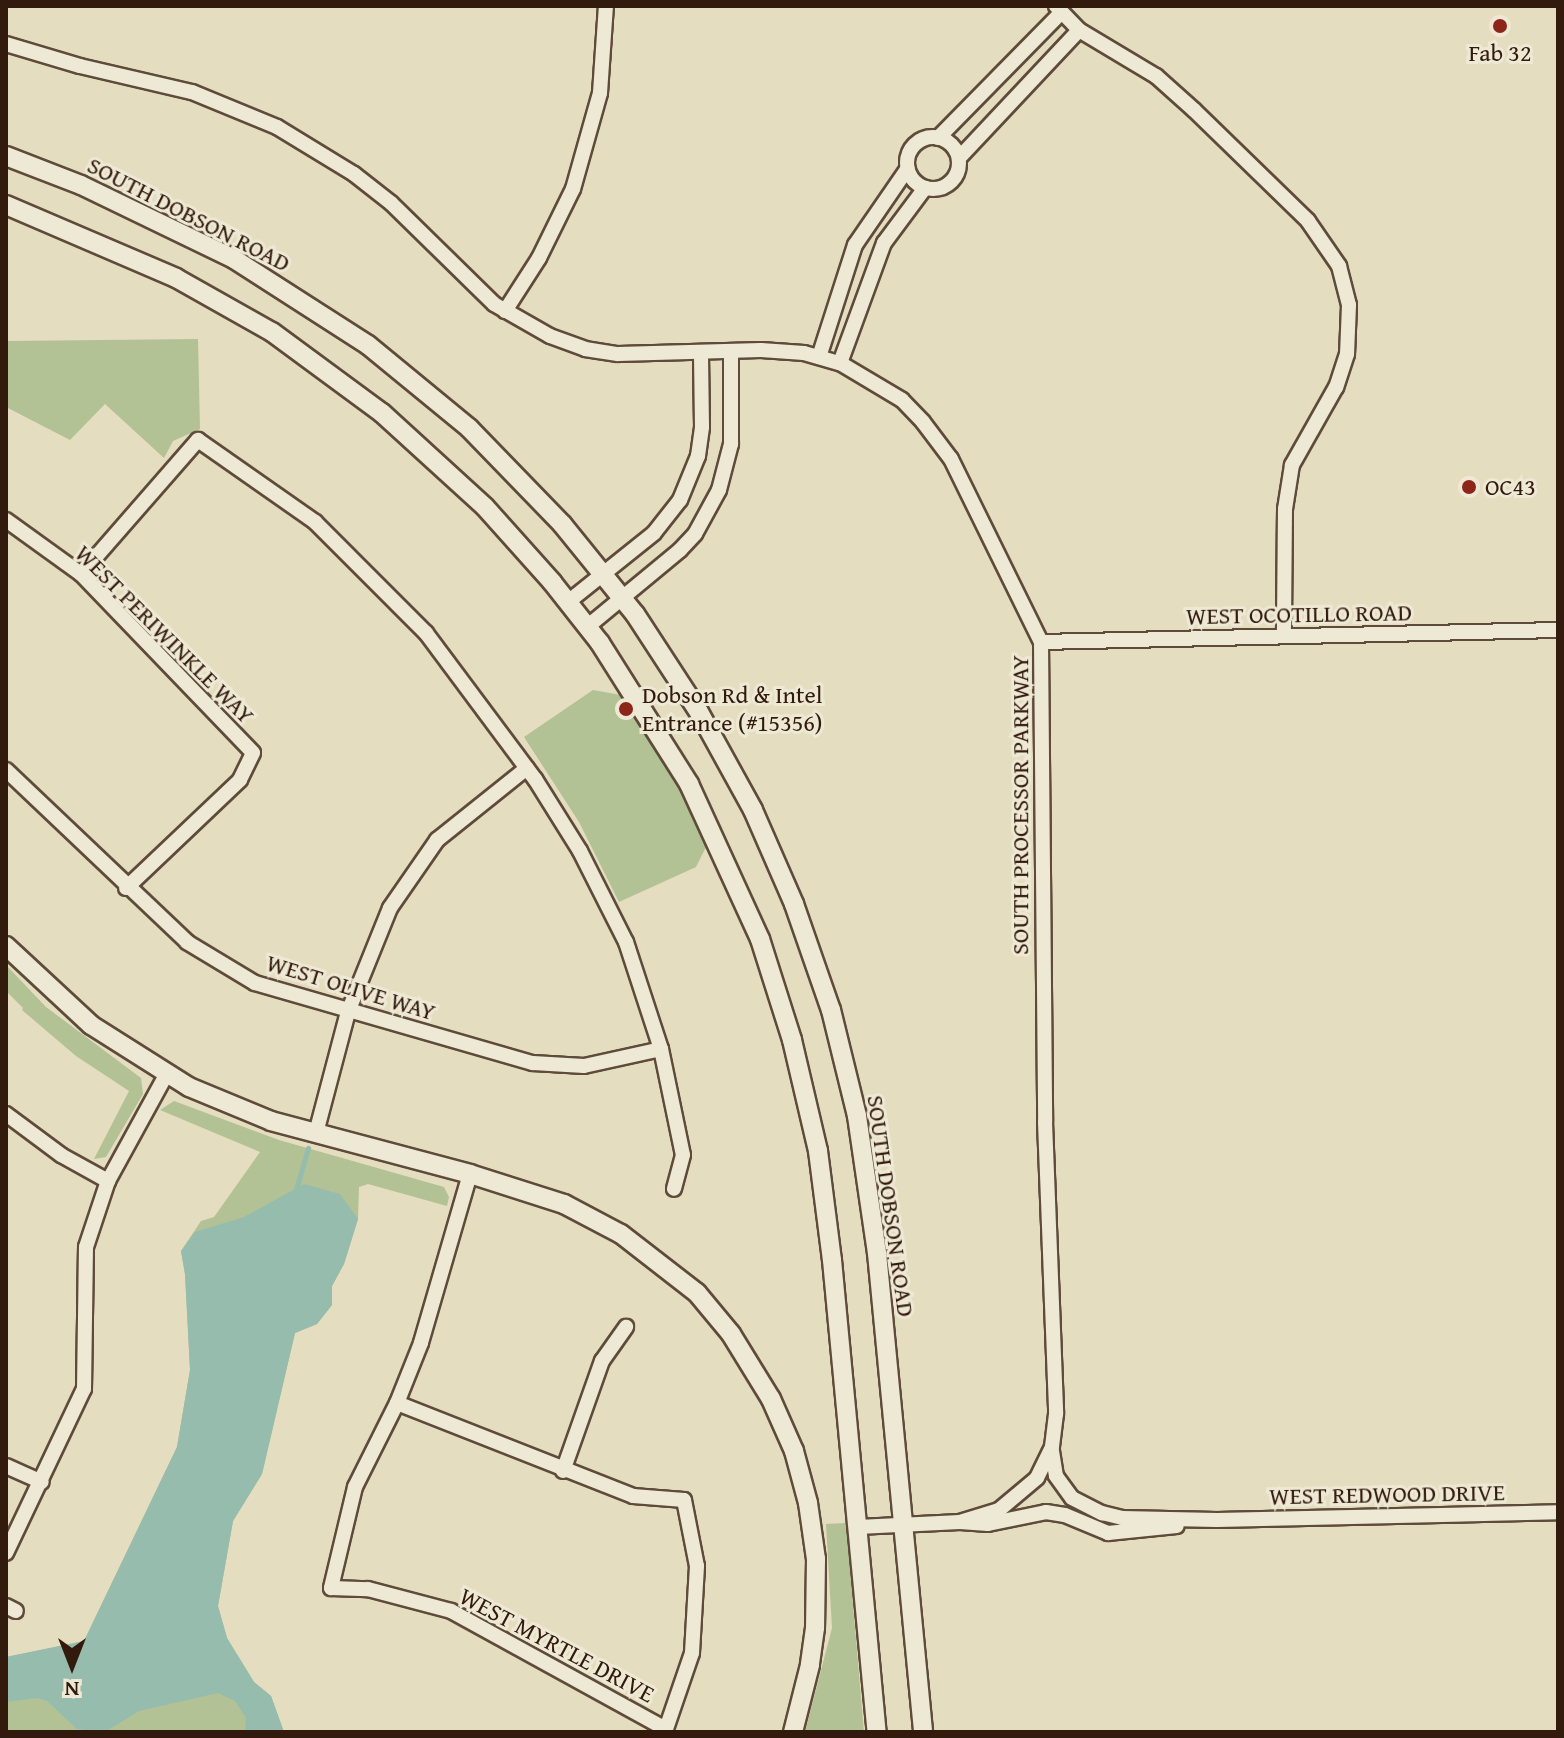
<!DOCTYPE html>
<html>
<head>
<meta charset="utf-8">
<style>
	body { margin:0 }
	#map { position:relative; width:1564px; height:1738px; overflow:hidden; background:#e5ddbf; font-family:"Gentium Book Plus",serif }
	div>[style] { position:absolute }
	.green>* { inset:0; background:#b2c294 }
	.water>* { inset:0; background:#96bcae }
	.stream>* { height:5px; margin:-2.5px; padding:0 2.5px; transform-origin:2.5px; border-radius:2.5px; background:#96bcae }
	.roads { filter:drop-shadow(2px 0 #5f4b3a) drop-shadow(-2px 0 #5f4b3a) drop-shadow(0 2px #5f4b3a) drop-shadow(0 -2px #5f4b3a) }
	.street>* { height:14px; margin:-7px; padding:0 7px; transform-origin:7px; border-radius:7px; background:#eee9d5 }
	.street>.ring { margin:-7px; padding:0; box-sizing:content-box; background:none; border:14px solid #eee9d5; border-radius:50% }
	.secondary>* { height:18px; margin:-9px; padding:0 9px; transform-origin:9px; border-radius:9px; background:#eee9d5 }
	.dots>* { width:22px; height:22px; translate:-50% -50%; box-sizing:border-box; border:4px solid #eee9d5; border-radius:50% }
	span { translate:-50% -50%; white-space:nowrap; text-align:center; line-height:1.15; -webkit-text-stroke:6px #eee9d5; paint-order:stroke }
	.poi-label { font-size:24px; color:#321a0d }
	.left { translate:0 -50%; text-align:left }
	.street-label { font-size:24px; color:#321a0d }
	.frame { position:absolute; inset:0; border:8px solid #321a0d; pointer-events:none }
	.north { position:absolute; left:32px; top:1626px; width:80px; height:80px; -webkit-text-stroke:6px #eee9d5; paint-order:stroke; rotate:180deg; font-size:22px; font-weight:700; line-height:32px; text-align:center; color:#321a0d }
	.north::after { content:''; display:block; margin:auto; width:28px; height:36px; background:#321a0d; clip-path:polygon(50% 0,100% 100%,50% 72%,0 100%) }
</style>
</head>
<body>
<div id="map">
	<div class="green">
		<i style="clip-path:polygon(198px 339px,200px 429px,173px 441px,164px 458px,105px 404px,70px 440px,6px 407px,6px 341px)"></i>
		<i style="clip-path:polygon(593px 690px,621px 695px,676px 780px,706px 847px,696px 867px,619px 902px,579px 822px,524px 737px)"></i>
		<i style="clip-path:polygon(6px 965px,46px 1007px,141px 1078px,143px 1094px,106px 1157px,94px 1159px,129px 1091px,76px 1056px,22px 1010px,23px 1008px,6px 991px)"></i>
		<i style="clip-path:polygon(174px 1101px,279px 1140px,444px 1187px,449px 1197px,447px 1206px,368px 1184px,359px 1187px,358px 1219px,344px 1264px,332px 1286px,332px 1305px,317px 1324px,295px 1333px,262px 1474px,233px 1521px,218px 1606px,227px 1638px,254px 1682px,271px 1696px,284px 1732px,6px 1732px,6px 1657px,84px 1641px,177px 1447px,190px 1370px,185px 1274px,181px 1251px,201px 1221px,214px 1217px,260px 1152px,160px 1110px)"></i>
		<i style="clip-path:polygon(846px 1523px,864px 1732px,805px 1732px,832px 1628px,826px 1524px)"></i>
	</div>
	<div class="water">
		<i style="clip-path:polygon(304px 1184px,340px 1194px,358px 1219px,344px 1264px,332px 1286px,332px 1305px,317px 1324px,295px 1333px,262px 1474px,233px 1521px,218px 1606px,227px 1638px,254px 1682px,271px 1696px,284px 1732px,245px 1732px,246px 1718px,235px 1701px,218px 1693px,139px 1711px,105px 1732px,77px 1729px,47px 1701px,37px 1698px,6px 1702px,6px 1657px,84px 1641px,177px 1447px,190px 1370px,185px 1274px,181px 1251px,195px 1232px,244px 1217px)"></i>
	</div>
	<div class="stream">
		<i style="left:295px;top:1193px;width:47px;rotate:-73.9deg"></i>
	</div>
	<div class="roads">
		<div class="street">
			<i style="left:1056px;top:6px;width:33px;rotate:46deg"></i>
			<i style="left:1079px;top:30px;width:90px;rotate:30.9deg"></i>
			<i style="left:1156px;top:76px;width:51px;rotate:41.8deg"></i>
			<i style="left:1194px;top:110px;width:159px;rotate:44.2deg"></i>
			<i style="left:1308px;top:221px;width:55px;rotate:55.4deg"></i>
			<i style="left:1339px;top:266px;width:40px;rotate:75.6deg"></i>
			<i style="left:1349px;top:305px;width:49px;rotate:92.3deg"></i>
			<i style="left:1347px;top:354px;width:35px;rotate:108deg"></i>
			<i style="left:1336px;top:387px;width:90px;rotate:119.4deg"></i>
			<i style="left:1292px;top:465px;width:45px;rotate:99deg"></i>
			<i style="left:1285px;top:509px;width:127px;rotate:90.5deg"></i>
			<i style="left:6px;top:44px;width:77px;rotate:16.6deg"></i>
			<i style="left:80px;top:66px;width:115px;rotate:13.1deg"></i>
			<i style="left:192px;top:92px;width:92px;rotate:22.4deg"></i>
			<i style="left:277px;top:127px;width:90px;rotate:31.4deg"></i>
			<i style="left:354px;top:174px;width:47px;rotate:38.1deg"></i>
			<i style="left:391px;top:203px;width:144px;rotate:44.4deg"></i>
			<i style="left:494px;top:304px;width:64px;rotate:29.7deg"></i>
			<i style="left:550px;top:336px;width:37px;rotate:20deg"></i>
			<i style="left:585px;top:349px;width:33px;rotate:9deg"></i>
			<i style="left:618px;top:354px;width:143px;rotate:-1.6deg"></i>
			<i style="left:761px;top:350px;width:43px;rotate:4deg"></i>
			<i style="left:804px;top:353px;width:37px;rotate:16deg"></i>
			<i style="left:840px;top:363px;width:72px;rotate:30.8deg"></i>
			<i style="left:902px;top:400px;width:30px;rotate:46deg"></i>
			<i style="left:923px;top:422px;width:46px;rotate:52.9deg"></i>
			<i style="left:951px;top:459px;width:204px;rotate:63.8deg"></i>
			<i style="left:1041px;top:642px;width:480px;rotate:89.5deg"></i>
			<i style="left:1045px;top:1122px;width:292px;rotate:87.8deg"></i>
			<i style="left:1056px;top:1414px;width:33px;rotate:97deg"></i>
			<i style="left:1052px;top:1447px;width:34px;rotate:116deg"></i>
			<i style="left:1037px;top:1478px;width:50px;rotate:139.9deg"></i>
			<i style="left:999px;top:1510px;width:41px;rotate:162.9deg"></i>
			<i class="ring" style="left:907px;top:137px;width:38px;height:38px"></i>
			<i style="left:938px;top:138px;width:174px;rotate:-45.5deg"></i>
			<i style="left:959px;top:158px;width:175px;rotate:-46.8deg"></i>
			<i style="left:505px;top:311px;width:63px;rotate:-57.3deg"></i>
			<i style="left:539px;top:258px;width:77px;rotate:-63.8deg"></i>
			<i style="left:573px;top:189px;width:100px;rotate:-74.3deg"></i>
			<i style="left:600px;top:93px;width:87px;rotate:-86.1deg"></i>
			<i style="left:819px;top:357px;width:118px;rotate:-72.2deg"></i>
			<i style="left:855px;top:245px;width:93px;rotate:-55.5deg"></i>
			<i style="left:840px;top:363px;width:128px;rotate:-69.9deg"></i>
			<i style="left:884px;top:243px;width:69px;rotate:-53.3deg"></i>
			<i style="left:6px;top:520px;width:92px;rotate:35.8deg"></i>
			<i style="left:81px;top:574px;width:248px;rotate:46.1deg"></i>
			<i style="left:253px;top:753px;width:30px;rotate:116deg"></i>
			<i style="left:240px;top:780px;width:157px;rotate:136.5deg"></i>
			<i style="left:81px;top:574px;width:178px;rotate:-48.9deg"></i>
			<i style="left:198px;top:440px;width:143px;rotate:35deg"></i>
			<i style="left:315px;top:522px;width:157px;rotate:45deg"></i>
			<i style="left:426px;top:633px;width:182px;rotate:53.3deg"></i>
			<i style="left:535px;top:779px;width:85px;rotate:58deg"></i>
			<i style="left:580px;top:851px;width:102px;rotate:63.2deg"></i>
			<i style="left:626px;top:942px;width:113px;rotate:71.9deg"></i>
			<i style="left:661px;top:1049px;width:108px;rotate:78.3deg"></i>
			<i style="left:683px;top:1155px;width:35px;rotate:105deg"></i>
			<i style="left:568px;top:602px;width:110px;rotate:-38.7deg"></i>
			<i style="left:654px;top:533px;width:42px;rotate:-51.8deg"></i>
			<i style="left:680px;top:500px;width:48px;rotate:-67.8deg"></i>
			<i style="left:698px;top:456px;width:29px;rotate:-82deg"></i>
			<i style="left:702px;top:427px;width:75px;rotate:-90.8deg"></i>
			<i style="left:587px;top:627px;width:121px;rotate:-39.6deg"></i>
			<i style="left:680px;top:550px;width:22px;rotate:-47deg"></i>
			<i style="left:695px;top:534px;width:50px;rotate:-61.4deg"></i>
			<i style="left:719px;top:490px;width:48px;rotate:-75.4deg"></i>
			<i style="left:731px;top:444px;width:93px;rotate:-90deg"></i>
			<i style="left:1041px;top:642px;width:517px;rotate:-1.33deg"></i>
			<i style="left:6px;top:770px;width:250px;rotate:43.5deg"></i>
			<i style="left:187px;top:942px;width:79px;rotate:31.1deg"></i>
			<i style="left:255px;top:983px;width:289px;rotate:16.1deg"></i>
			<i style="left:533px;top:1063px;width:51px;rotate:3.4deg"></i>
			<i style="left:584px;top:1066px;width:79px;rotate:-12.4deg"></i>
			<i style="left:6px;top:1114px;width:69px;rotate:36.7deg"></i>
			<i style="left:61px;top:1155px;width:54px;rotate:29deg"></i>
			<i style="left:316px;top:1133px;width:125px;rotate:-75.2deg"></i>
			<i style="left:348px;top:1012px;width:112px;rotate:-68deg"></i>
			<i style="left:390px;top:908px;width:83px;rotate:-55.3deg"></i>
			<i style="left:437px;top:840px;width:115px;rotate:-38.7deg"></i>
			<i style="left:470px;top:1174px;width:176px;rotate:106.2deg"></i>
			<i style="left:421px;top:1343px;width:65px;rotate:111.8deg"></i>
			<i style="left:397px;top:1403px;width:94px;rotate:116.6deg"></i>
			<i style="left:355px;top:1487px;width:104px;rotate:103.4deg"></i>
			<i style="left:331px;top:1588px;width:37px;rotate:2deg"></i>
			<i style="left:368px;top:1589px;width:86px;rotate:14.8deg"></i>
			<i style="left:451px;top:1611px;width:245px;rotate:28.8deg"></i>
			<i style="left:397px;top:1403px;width:254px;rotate:21.5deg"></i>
			<i style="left:633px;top:1496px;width:51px;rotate:4.5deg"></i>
			<i style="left:684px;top:1500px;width:67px;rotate:78.9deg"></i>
			<i style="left:697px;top:1566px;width:87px;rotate:93.3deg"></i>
			<i style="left:692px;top:1653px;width:83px;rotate:108.9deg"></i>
			<i style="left:1052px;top:1451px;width:25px;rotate:81deg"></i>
			<i style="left:1056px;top:1476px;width:27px;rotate:54deg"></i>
			<i style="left:1072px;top:1498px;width:34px;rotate:27deg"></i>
			<i style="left:1102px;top:1513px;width:21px;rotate:14deg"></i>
			<i style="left:1122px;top:1518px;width:95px;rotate:1.2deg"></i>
			<i style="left:1217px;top:1520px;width:341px;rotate:-1.3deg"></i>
			<i style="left:6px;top:1466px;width:39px;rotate:24deg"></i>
			<i style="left:563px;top:1471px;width:117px;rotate:-70.5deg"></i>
			<i style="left:602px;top:1361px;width:42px;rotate:-54.8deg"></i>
			<i style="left:858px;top:1527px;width:102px;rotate:-2.8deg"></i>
			<i style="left:960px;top:1522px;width:28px;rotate:4deg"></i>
			<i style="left:988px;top:1524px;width:59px;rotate:-11.7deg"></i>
			<i style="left:1046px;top:1512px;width:19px;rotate:9deg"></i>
			<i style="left:1065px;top:1515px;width:47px;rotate:22.7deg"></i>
			<i style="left:1108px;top:1533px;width:69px;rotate:-5.8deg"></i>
			<i style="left:6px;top:1553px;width:182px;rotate:-64.6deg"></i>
			<i style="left:84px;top:1389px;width:142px;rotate:-89.2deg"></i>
			<i style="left:86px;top:1247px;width:70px;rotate:-71.6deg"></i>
			<i style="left:108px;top:1181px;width:121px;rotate:-61.3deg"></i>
			<i style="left:6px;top:1606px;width:11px;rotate:27deg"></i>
		</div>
		<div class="secondary">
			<i style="left:6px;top:156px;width:80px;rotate:21.1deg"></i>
			<i style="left:81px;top:185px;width:170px;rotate:25.8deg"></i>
			<i style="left:234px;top:259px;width:159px;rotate:32.7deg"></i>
			<i style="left:368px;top:345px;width:131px;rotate:39.4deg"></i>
			<i style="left:469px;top:428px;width:134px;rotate:45.9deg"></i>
			<i style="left:562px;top:524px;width:116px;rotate:51deg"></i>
			<i style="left:635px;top:614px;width:117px;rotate:56.9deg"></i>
			<i style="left:699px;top:712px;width:112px;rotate:61.1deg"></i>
			<i style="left:753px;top:810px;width:103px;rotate:66.4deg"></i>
			<i style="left:794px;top:904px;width:112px;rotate:70.8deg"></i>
			<i style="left:831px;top:1010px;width:109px;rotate:76.2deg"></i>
			<i style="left:857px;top:1116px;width:138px;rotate:81.7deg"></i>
			<i style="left:877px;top:1253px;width:481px;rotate:84.5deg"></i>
			<i style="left:6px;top:205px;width:185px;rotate:23.2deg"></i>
			<i style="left:176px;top:278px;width:110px;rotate:29.4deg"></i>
			<i style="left:272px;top:332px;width:137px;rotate:36.4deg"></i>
			<i style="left:382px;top:413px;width:139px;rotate:42.4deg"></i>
			<i style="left:485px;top:507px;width:101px;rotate:48.2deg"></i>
			<i style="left:552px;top:582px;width:78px;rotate:51.8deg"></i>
			<i style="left:600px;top:643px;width:167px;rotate:57.7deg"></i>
			<i style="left:689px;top:784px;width:170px;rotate:65.4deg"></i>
			<i style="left:760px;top:939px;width:106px;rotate:72.4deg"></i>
			<i style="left:792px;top:1040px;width:114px;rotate:76.8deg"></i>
			<i style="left:818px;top:1151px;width:110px;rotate:82.7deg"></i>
			<i style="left:832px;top:1260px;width:474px;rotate:84.6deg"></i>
			<i style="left:6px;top:946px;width:116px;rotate:42.9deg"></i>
			<i style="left:91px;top:1025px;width:116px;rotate:32.3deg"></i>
			<i style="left:189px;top:1087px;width:89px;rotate:22.5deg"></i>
			<i style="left:271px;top:1121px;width:206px;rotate:14.9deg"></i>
			<i style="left:470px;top:1174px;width:99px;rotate:17.7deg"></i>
			<i style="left:564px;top:1204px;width:64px;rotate:27.8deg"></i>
			<i style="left:621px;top:1234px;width:96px;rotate:37.8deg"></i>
			<i style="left:697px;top:1293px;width:53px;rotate:50.3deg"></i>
			<i style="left:731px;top:1334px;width:76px;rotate:58.4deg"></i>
			<i style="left:771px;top:1399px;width:57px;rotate:66.1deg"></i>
			<i style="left:794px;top:1451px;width:54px;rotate:74.9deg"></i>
			<i style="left:808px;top:1503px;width:57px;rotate:81.9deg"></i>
			<i style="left:816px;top:1559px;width:69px;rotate:90.8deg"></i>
			<i style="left:815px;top:1628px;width:37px;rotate:98deg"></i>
			<i style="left:810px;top:1665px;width:69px;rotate:104.2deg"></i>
		</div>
	</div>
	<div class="dots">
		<i style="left:1500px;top:26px;background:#8f2418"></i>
		<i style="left:1469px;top:487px;background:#8f2418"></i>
		<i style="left:626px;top:709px;background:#8f2418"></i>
	</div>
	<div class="poi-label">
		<span style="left:1500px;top:53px">Fab 32</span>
		<span class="left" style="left:1485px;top:487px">OC43</span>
		<span class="left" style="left:642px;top:709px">Dobson Rd &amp; Intel<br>Entrance (#15356)</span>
	</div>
	<div class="street-label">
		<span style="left:189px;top:214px;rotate:27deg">SOUTH DOBSON ROAD</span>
		<span style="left:1299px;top:614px;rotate:-1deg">WEST OCOTILLO ROAD</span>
		<span style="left:165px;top:634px;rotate:45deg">WEST PERIWINKLE WAY</span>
		<span style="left:1020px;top:805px;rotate:-90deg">SOUTH PROCESSOR PARKWAY</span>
		<span style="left:351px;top:987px;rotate:17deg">WEST OLIVE WAY</span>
		<span style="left:891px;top:1206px;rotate:82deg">SOUTH DOBSON ROAD</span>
		<span style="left:1387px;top:1494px;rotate:-1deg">WEST REDWOOD DRIVE</span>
		<span style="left:557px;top:1645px;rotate:28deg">WEST MYRTLE DRIVE</span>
	</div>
	<div class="frame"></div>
	<div class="north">N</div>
</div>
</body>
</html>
